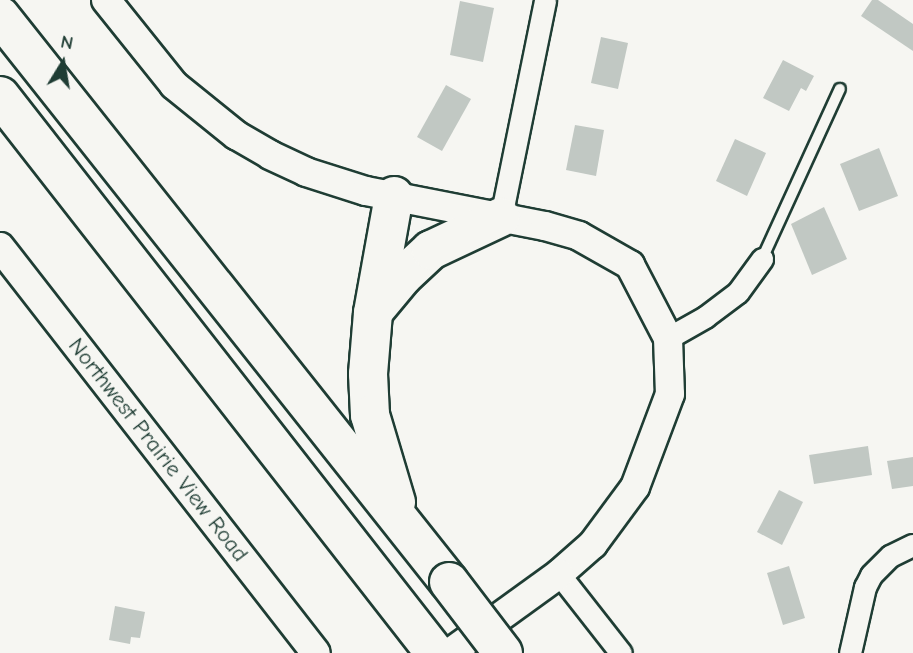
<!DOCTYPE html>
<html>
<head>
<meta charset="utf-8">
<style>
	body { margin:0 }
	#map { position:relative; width:913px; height:653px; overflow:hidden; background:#f6f6f2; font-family:"Comic Neue",sans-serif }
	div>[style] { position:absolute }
	.building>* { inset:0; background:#c1c8c3 }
	.roads { filter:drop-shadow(2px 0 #1f3d34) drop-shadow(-2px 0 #1f3d34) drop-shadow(0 2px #1f3d34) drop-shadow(0 -2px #1f3d34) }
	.service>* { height:10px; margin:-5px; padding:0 5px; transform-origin:5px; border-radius:5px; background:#f6f6f2 }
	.minor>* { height:21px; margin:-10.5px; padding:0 10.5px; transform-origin:10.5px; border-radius:10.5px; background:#f6f6f2 }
	.tertiary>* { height:28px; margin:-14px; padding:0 14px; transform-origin:14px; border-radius:14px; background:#f6f6f2 }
	.motorway>* { height:38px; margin:-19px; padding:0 19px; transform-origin:19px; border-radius:19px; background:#f6f6f2 }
	.bridges { filter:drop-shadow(2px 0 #1f3d34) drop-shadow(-2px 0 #1f3d34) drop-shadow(0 2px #1f3d34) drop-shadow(0 -2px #1f3d34) }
	.motorway-bridge>* { height:38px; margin:-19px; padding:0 19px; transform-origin:19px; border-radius:19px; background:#f6f6f2 }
	span { translate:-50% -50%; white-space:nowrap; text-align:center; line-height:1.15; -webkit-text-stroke:6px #f6f6f2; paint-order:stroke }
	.street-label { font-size:23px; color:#1f3d34 }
	.north { position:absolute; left:28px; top:28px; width:70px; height:70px; -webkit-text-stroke:5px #f6f6f2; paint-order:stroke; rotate:11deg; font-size:19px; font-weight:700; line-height:28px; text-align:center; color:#1f3d34 }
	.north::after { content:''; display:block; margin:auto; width:24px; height:32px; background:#1f3d34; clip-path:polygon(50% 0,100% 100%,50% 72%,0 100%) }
</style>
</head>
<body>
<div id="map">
	<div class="building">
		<i style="clip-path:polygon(872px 0,878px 0,913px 24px,913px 51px,861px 16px)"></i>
		<i style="clip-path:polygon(460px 1px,494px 8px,483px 62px,450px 55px)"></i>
		<i style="clip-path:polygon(601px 37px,628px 43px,618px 89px,591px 83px)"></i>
		<i style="clip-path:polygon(783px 60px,814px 76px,806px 91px,801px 88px,789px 111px,763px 98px)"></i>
		<i style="clip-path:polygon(446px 85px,471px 99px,442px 151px,417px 137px)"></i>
		<i style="clip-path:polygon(575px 125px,604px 130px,596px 176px,566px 170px)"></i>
		<i style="clip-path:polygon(735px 139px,766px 153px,747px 196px,716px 181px)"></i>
		<i style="clip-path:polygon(879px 148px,898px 196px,859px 211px,840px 164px)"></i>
		<i style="clip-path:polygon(824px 207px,847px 259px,812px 275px,791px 224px)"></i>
		<i style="clip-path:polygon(868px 446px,872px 475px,814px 484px,809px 455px)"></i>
		<i style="clip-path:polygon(913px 457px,913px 486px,892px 489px,887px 461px)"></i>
		<i style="clip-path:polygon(779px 490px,803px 502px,782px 545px,757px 532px)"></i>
		<i style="clip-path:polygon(789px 566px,805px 618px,783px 625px,767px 573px)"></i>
		<i style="clip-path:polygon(115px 606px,145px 612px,140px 638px,131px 637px,130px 644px,109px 640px)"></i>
	</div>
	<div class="roads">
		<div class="service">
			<i style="left:762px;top:259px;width:187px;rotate:-65.4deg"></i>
		</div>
		<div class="minor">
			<i style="left:501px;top:217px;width:221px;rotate:-78.5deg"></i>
			<i style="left:668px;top:338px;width:43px;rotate:-29.6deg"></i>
			<i style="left:705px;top:317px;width:41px;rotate:-37.1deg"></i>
			<i style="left:738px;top:292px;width:41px;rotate:-54deg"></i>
			<i style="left:559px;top:574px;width:100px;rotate:51.9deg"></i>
			<i style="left:850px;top:653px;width:68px;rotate:-77.2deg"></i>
			<i style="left:865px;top:587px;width:13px;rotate:-63deg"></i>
			<i style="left:871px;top:575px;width:27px;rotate:-45deg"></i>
			<i style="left:890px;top:556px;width:25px;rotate:-26deg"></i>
		</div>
		<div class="tertiary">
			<i style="left:106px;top:0;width:109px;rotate:51.3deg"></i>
			<i style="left:174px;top:85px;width:80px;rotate:38.9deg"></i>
			<i style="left:236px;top:135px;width:39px;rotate:30deg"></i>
			<i style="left:270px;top:155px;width:40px;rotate:25deg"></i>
			<i style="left:306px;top:172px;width:63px;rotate:17.6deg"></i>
			<i style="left:366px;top:191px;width:182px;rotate:11.1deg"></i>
			<i style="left:545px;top:226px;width:35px;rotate:16deg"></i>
			<i style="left:579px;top:236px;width:59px;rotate:29.6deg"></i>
			<i style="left:630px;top:265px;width:82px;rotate:62.5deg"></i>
			<i style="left:668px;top:338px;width:56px;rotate:88deg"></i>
			<i style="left:670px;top:394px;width:99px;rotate:110.6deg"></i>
			<i style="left:635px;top:487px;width:71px;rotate:126.4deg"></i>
			<i style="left:593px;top:544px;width:45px;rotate:138.6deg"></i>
			<i style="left:559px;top:574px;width:135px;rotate:144.1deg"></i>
			<i style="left:0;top:247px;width:514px;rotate:52.11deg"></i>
		</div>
		<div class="motorway">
			<i style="left:0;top:16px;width:722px;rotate:51.58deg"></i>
			<i style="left:0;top:96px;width:707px;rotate:52.01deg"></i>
			<i style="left:394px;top:196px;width:119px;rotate:100.2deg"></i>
			<i style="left:373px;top:313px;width:61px;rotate:94.7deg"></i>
			<i style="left:368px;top:374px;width:41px;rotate:87.2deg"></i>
			<i style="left:370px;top:415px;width:91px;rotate:73.4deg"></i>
			<i style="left:374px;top:311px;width:45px;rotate:-50.4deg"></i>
			<i style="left:403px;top:276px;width:38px;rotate:-43deg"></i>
			<i style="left:431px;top:250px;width:77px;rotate:-25.2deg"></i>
		</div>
	</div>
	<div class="bridges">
		<div class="motorway-bridge">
			<i style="left:449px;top:582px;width:89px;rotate:52.7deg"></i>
		</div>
	</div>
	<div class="street-label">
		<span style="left:158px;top:450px;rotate:52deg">Northwest Prairie View Road</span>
	</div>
	<div class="north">N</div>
</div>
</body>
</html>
